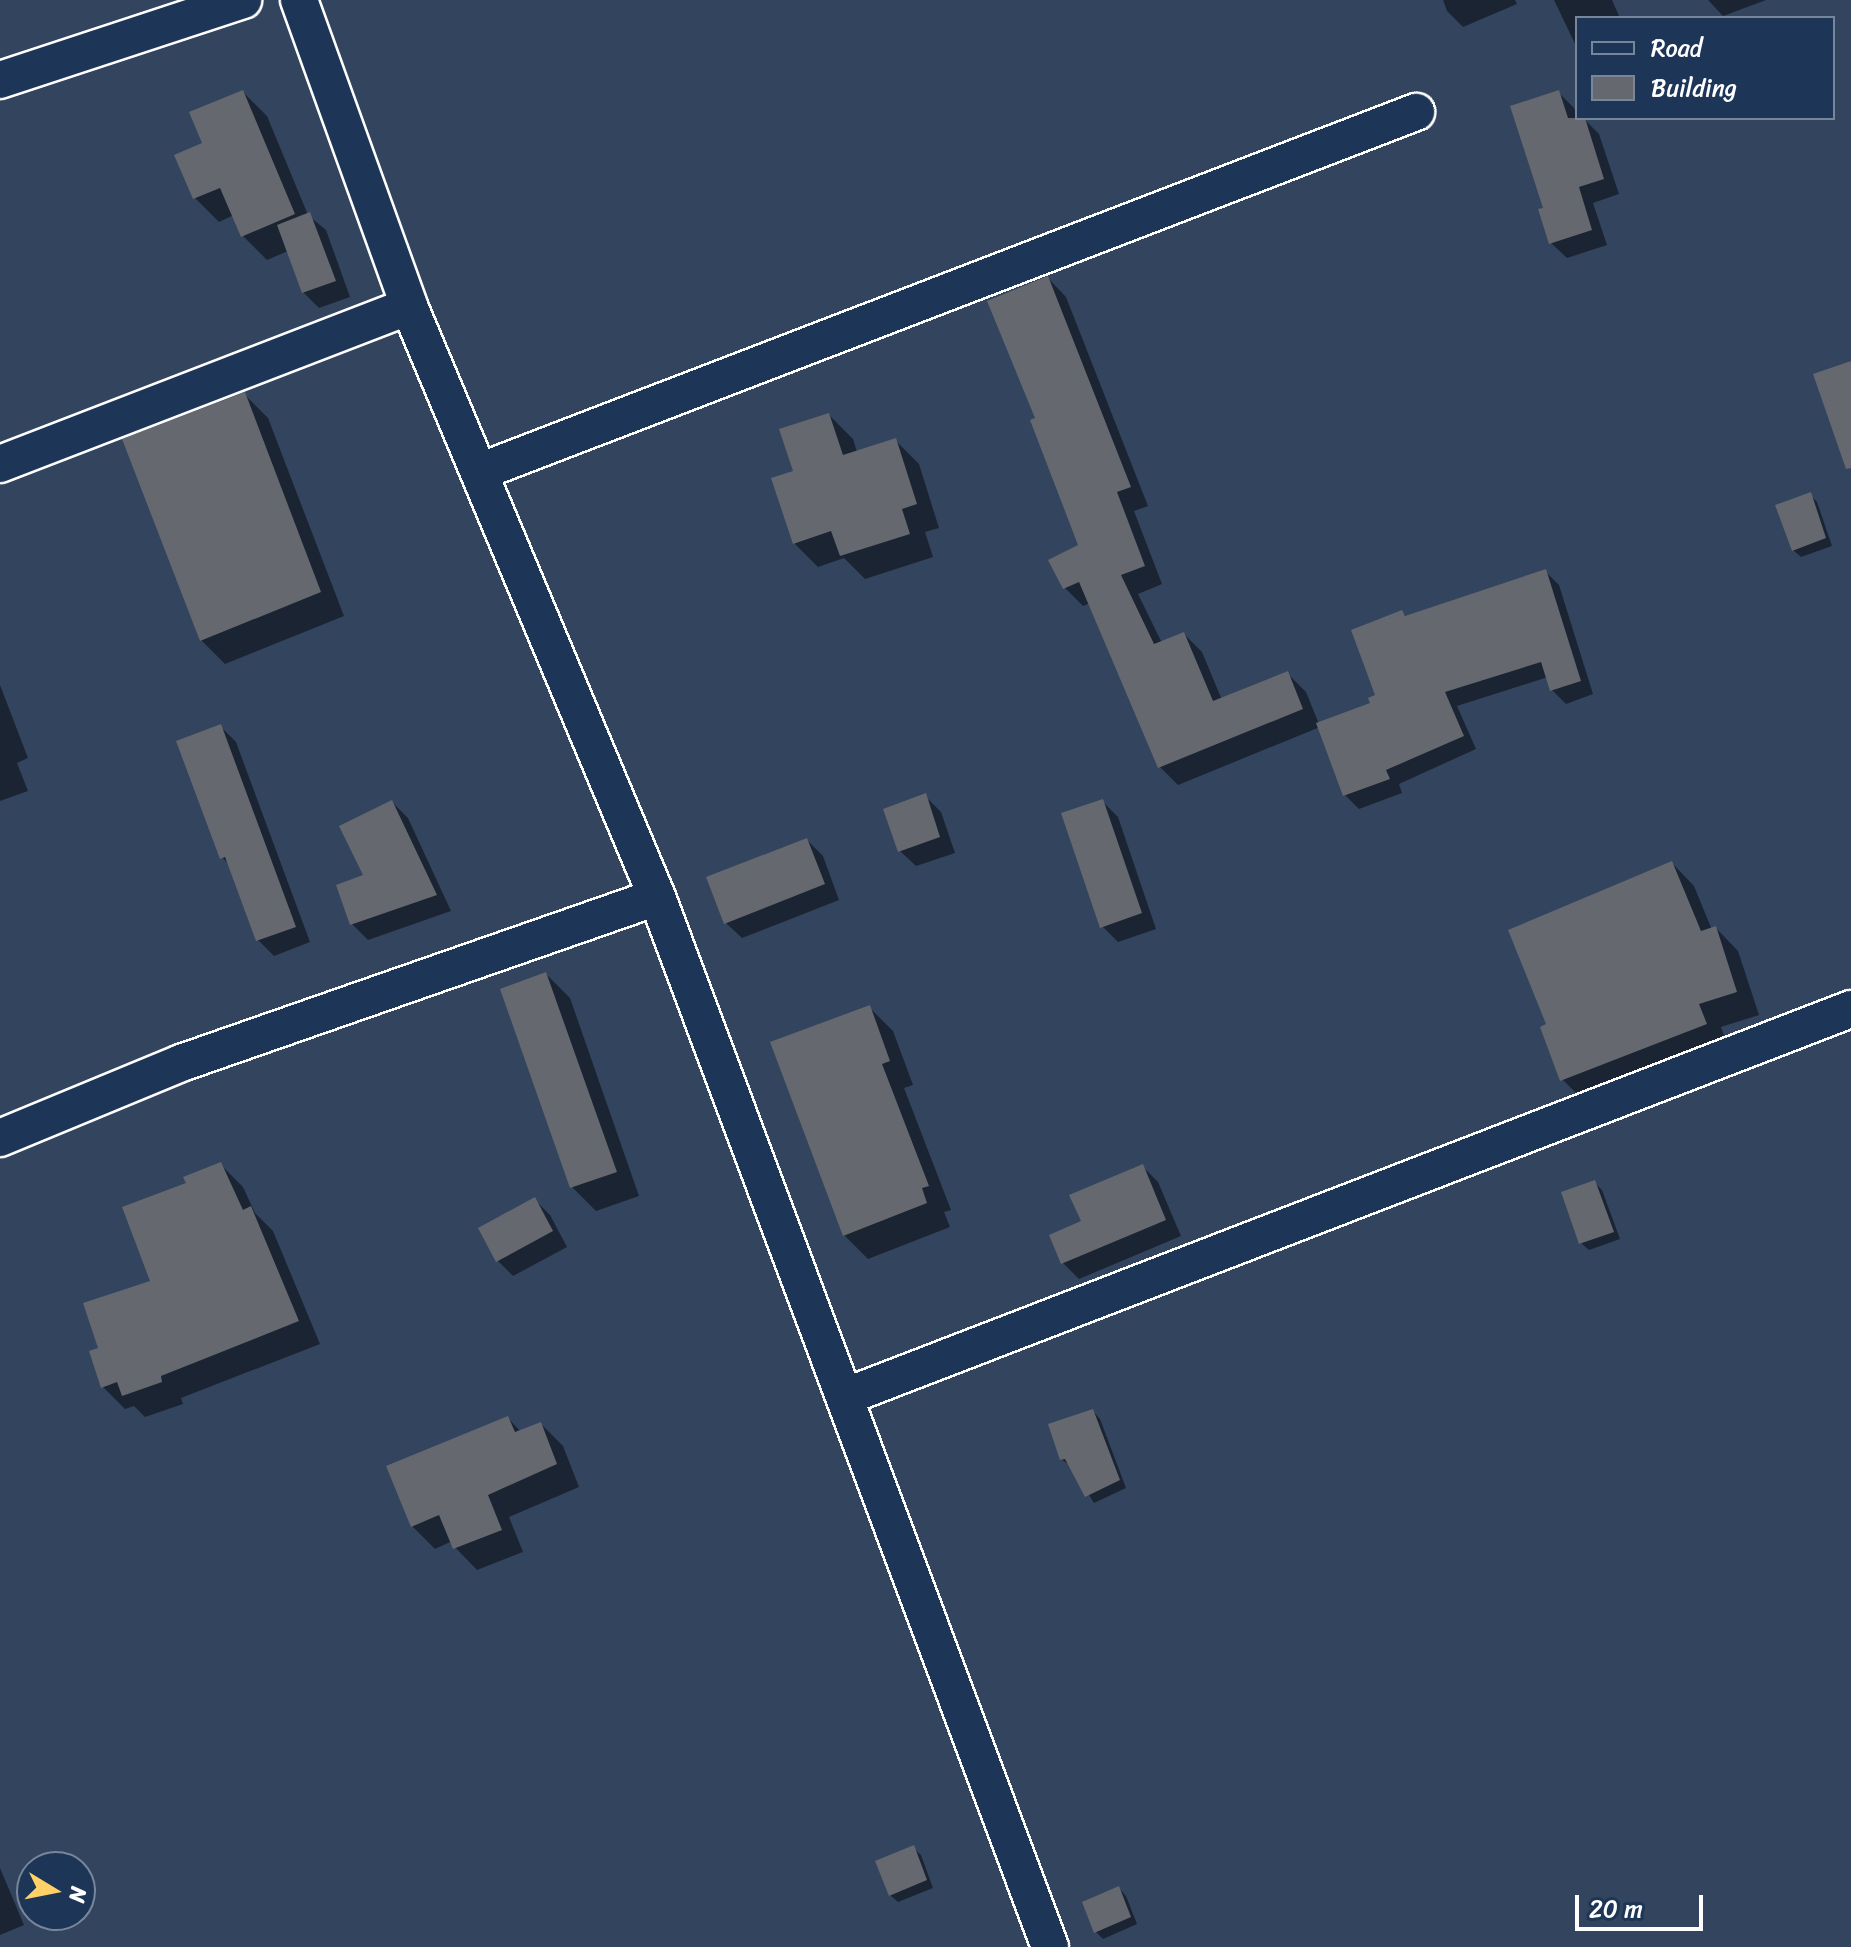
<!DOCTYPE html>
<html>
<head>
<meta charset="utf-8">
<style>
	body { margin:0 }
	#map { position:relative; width:1851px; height:1947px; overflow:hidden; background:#33445e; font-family:Sriracha,sans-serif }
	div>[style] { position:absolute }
	.shadow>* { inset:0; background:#0007 }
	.building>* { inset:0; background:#65686f }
	.roads { filter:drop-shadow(2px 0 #fff) drop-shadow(-2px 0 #fff) drop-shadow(0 2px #fff) drop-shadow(0 -2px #fff) }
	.minor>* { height:36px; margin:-18px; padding:0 18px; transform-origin:18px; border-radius:18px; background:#1d3557 }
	span { translate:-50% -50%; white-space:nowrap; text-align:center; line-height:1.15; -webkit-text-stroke:6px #1d3557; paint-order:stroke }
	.legend { position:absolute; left:1575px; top:16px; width:260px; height:104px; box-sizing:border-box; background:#1d3557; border:2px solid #77869a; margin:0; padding:10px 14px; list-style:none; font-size:24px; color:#fff }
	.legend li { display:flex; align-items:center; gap:16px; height:40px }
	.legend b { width:40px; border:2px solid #77869a }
	.north { position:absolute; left:16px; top:1851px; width:80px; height:80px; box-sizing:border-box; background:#1d3557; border:2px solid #77869a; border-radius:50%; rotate:100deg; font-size:22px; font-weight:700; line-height:32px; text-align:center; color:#fff }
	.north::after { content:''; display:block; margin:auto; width:28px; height:36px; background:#ffd166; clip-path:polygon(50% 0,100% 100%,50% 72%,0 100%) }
	.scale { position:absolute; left:1575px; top:1895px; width:128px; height:36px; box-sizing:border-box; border:4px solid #fff; border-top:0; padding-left:10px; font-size:24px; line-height:28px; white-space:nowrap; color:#fff; -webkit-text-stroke:6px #1d3557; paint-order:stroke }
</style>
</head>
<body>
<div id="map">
	<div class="shadow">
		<i style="clip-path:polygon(1443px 0,1515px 0,1517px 4px,1463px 27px,1447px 11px)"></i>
		<i style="clip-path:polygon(1554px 0,1612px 0,1620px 18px,1577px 18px,1577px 48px)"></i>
		<i style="clip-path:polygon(1708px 0,1766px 0,1723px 16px)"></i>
		<i style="clip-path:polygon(243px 92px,267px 116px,308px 215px,326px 230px,350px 297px,319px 308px,303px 292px,288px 251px,267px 260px,243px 236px,234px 215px,219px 222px,195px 198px,177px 156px,204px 144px)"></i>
		<i style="clip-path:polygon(1558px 92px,1574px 108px,1578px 120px,1583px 118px,1599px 134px,1619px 194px,1593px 203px,1607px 245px,1567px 258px,1551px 243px,1546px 209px)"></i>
		<i style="clip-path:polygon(1048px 278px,1066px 297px,1148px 506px,1134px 511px,1162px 584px,1138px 594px,1162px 643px,1184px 634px,1202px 652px,1222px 700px,1287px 673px,1306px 692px,1319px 724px,1372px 705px,1402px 613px,1407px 617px,1545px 571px,1559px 585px,1593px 694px,1566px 704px,1552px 690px,1548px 677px,1457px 706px,1476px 749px,1399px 784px,1402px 793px,1359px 809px,1345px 795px,1320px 727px,1178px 785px,1160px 767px,1090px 603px,1083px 606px,1064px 587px,1080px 546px,1038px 419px)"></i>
		<i style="clip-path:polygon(244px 394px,268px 418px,344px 616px,225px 664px,201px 640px)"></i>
		<i style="clip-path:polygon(829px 415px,853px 439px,857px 452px,895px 440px,919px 464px,939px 528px,925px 532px,933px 557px,865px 579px,844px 558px,818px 567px,794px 543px,795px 473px)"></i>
		<i style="clip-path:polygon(1810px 495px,1817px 502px,1832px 546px,1801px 557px,1793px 550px)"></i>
		<i style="clip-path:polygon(0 685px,28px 758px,17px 763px,28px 791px,0 801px)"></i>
		<i style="clip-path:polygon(220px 726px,236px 742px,310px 942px,274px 956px,258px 940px,231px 867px,222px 857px)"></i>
		<i style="clip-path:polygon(925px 796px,941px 812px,955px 853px,916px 866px,900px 851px)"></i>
		<i style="clip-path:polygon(1102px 801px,1118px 817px,1156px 929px,1118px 942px,1102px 926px)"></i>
		<i style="clip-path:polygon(392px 802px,408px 818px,451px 911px,368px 940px,352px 924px,338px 886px,365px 876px)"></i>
		<i style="clip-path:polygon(807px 840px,823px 856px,839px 900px,742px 938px,726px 923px)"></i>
		<i style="clip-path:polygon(1672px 863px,1694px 886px,1712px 930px,1716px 928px,1738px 951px,1759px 1015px,1721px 1027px,1728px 1046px,1585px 1102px,1562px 1079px,1549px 1025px)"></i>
		<i style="clip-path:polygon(546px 974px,570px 998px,639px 1196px,596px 1211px,572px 1187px)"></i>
		<i style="clip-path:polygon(869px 1007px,893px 1031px,913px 1085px,904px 1088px,951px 1210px,944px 1212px,950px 1227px,868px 1259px,844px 1235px)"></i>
		<i style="clip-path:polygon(221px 1165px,243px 1187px,255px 1213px,273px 1231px,320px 1344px,181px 1398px,183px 1404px,145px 1417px,134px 1406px,125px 1409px,103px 1387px,100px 1349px,153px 1282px,188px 1184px)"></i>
		<i style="clip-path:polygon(1142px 1166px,1158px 1182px,1181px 1236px,1079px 1279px,1063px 1263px,1051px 1236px,1084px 1222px)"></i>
		<i style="clip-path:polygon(1594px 1182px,1602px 1190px,1620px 1239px,1589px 1250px,1581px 1243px)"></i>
		<i style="clip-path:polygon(534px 1199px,550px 1215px,567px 1247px,513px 1276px,498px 1261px)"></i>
		<i style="clip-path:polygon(1093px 1411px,1100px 1419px,1126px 1488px,1094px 1503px,1071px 1466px,1061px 1459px)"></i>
		<i style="clip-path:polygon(508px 1418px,521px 1432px,541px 1424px,563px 1446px,579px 1487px,509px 1517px,523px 1552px,477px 1570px,450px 1542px,435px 1549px,412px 1526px)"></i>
		<i style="clip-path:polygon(913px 1848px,921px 1855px,933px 1888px,898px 1902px,890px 1895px)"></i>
		<i style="clip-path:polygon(0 1868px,24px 1925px,0 1935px)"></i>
		<i style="clip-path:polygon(1119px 1888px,1126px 1896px,1137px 1924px,1103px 1939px,1096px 1932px)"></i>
	</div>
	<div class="building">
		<i style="clip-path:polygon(243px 90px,295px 214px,241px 237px,220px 188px,193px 199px,174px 155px,202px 143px,189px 112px)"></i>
		<i style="clip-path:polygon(1559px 90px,1568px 118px,1585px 118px,1604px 179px,1579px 187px,1592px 230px,1549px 244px,1538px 209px,1543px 208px,1510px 106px)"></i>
		<i style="clip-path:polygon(310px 212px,336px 281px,302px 293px,277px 225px)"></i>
		<i style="clip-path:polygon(1048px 276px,1131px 487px,1117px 492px,1145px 566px,1121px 575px,1154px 644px,1184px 632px,1213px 701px,1288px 671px,1303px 709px,1158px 768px,1079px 582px,1063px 589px,1048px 560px,1078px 545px,1030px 420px,1035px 418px,987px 301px)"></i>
		<i style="clip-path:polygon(1851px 361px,1851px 468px,1846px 469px,1813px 374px)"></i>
		<i style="clip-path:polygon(245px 392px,321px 592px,200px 641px,122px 439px)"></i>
		<i style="clip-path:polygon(829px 413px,843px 455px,896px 438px,917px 504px,902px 509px,910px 534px,840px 556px,831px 531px,793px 544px,771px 478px,793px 471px,779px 429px)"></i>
		<i style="clip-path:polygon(1811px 492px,1826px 538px,1792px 551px,1775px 505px)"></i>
		<i style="clip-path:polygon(1546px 569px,1581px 681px,1550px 691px,1541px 662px,1445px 692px,1464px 736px,1386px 770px,1390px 779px,1343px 796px,1316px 723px,1370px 703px,1368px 698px,1375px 695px,1351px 630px,1402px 610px,1405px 616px)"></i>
		<i style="clip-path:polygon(221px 724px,296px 927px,256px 941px,225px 857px,220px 859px,176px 741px)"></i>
		<i style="clip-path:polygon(926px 793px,940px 837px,898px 852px,883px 809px)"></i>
		<i style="clip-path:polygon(1103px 799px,1142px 913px,1100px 928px,1061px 813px)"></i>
		<i style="clip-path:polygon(392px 800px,437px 895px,350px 925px,336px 885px,363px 875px,339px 826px)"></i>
		<i style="clip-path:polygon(807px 838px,825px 884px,724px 924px,706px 877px)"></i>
		<i style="clip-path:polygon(1672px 861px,1701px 931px,1716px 926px,1737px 992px,1699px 1004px,1707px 1024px,1560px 1081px,1540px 1027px,1546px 1024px,1508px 930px)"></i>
		<i style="clip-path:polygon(546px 972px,617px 1172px,570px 1188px,500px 989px)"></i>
		<i style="clip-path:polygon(870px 1005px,890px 1061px,882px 1064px,929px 1186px,922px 1188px,927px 1203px,843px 1236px,770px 1042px)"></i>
		<i style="clip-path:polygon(221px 1162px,243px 1210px,251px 1206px,299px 1321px,161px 1376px,162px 1382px,122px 1396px,117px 1382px,101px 1388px,89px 1351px,98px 1348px,83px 1303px,150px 1281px,122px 1207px,186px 1183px,183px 1177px)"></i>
		<i style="clip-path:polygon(1143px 1164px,1166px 1220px,1061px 1264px,1049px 1235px,1081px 1221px,1069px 1195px)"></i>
		<i style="clip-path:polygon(1595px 1180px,1614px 1232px,1579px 1244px,1561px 1192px)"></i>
		<i style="clip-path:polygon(535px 1197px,553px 1231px,496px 1262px,478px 1228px)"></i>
		<i style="clip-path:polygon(1093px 1409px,1120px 1480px,1085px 1497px,1065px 1459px,1060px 1460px,1048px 1424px)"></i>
		<i style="clip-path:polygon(508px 1416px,515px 1432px,541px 1422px,557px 1464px,488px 1495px,502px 1530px,453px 1549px,439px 1515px,411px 1527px,386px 1466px)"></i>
		<i style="clip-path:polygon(914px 1845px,927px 1880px,889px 1896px,875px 1861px)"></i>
		<i style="clip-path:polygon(1119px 1886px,1131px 1917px,1094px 1933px,1082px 1902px)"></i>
	</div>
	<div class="roads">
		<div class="minor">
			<i style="left:299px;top:0;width:325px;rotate:70.2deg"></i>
			<i style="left:409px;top:306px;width:641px;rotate:67.24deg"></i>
			<i style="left:657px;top:897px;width:1121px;rotate:69.48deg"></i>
			<i style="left:0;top:80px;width:256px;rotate:-18.2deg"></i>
			<i style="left:0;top:464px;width:438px;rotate:-21.1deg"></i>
			<i style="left:479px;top:472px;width:1004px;rotate:-21.02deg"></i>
			<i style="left:0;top:1138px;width:196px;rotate:-22.5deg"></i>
			<i style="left:181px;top:1063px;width:504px;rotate:-19.23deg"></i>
			<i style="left:847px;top:1396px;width:1076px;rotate:-21.08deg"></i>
		</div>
	</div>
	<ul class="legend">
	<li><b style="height:10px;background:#1d3557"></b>Road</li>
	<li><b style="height:22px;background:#65686f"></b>Building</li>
	</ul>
	<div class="north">N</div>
	<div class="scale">20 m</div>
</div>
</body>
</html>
